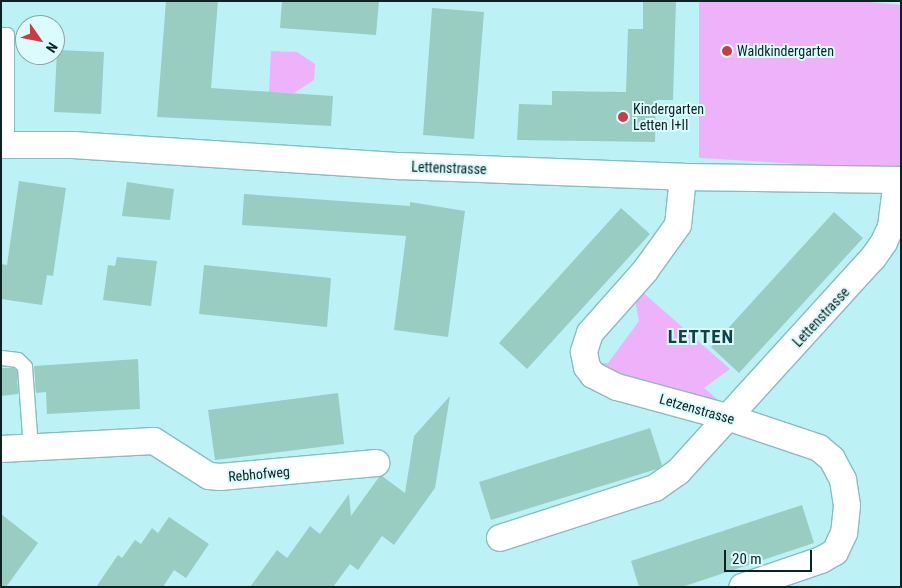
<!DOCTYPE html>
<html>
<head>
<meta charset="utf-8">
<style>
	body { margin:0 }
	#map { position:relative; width:902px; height:588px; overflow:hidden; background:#bcf2f6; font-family:"Roboto Condensed",sans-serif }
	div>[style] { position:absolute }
	.green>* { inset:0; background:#edb2f9 }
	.building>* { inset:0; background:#99cdc2 }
	.roads { filter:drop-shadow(1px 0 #88bdc0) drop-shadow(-1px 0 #88bdc0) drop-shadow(0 1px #88bdc0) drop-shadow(0 -1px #88bdc0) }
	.service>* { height:14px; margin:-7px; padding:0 7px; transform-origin:7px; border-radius:7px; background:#fff }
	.minor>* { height:26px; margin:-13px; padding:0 13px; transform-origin:13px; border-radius:13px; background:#fff }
	.dots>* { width:14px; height:14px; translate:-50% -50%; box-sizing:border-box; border:2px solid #dbfbfd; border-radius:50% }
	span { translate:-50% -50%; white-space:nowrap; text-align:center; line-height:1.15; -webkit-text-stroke:4px #dbfbfd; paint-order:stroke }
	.poi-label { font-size:14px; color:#0c2223 }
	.left { translate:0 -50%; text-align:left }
	.street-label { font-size:14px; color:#0c2223 }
	.district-label { font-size:19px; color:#0c4548; font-weight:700; letter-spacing:1px }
	.frame { position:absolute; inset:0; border:2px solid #0c2223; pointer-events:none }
	.north { position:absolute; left:15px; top:15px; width:50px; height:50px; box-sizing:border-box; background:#dbfbfd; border:1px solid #88a4a6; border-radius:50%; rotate:123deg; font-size:14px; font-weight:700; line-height:20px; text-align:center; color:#0c2223 }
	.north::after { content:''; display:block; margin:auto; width:18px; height:22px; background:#cc3c48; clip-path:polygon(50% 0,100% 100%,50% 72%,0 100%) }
	.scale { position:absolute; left:724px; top:550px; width:88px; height:22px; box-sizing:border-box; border:2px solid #0c2223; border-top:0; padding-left:6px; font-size:15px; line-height:18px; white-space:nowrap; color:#0c2223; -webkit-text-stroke:4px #dbfbfd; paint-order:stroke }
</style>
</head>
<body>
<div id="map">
	<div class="green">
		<i style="clip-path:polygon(699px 1px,858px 1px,901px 5px,901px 170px,699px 158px)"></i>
		<i style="clip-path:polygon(271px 51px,297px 52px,315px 64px,314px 80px,294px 93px,269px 92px)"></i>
		<i style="clip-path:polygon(639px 289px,730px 369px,704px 388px,719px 401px,703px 403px,612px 376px,600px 363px,608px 363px,639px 321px,634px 294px)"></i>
	</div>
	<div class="building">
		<i style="clip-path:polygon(166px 1px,218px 1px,211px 88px,333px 96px,331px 126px,157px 117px)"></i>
		<i style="clip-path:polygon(282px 1px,379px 1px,376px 35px,280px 28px)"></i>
		<i style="clip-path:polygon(643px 1px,676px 1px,673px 100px,656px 100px,655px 142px,517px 140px,519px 104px,552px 105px,552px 91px,626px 92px,628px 29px,643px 29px)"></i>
		<i style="clip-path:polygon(432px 8px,484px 12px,474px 139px,423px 135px)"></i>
		<i style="clip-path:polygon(57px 50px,104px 52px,101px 114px,54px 112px)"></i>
		<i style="clip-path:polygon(19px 181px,66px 188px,53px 276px,47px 275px,42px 305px,1px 299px,1px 264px,7px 265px)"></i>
		<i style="clip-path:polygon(127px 182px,174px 189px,170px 220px,122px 216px)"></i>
		<i style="clip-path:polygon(244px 194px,410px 206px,410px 202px,465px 211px,448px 337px,394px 330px,406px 236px,242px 225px)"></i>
		<i style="clip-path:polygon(621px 208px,650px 234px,527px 369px,499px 343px)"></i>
		<i style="clip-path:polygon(834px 212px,863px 238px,739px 373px,711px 347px)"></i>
		<i style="clip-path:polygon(117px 257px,157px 261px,151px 306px,103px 300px,108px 265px,115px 266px)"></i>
		<i style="clip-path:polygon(204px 265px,331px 278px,327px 327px,199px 314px)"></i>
		<i style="clip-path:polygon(138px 359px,140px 409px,47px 414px,46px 392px,36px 393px,34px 366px)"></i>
		<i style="clip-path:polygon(1px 368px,14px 368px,17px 371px,18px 394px,1px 396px)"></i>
		<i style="clip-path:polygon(338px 393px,344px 444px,215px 460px,208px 410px)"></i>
		<i style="clip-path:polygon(450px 396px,435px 488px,394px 545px,382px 536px,358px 570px,350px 564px,333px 587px,250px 587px,277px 550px,287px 558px,310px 526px,320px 534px,349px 494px,351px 516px,379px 477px,382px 476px,405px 493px,414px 436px)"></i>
		<i style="clip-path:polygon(650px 428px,662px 465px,657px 469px,491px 520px,479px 482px)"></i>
		<i style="clip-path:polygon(802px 505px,814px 543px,682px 587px,639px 587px,631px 561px)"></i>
		<i style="clip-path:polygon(1px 514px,38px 543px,6px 587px,1px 587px)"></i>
		<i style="clip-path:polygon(169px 517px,209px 544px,186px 578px,174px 570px,163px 587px,96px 587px,118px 555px,122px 558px,135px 540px,141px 544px,152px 528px,158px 533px)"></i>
	</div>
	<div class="roads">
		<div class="service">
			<i style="left:1px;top:35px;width:6px"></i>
			<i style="left:7px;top:35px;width:109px;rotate:90deg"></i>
			<i style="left:1px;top:358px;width:17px;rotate:7deg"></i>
			<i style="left:18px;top:360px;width:10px;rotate:45deg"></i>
			<i style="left:25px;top:367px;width:81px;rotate:85.8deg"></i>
		</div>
		<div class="minor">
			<i style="left:1px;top:145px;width:72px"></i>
			<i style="left:73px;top:145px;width:328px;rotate:3.7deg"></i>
			<i style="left:400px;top:166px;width:283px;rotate:2.2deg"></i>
			<i style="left:683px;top:177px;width:218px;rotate:0.8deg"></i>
			<i style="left:683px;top:177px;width:48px;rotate:95.9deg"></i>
			<i style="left:678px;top:225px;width:57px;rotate:125.7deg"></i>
			<i style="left:645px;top:271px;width:83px;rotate:131.6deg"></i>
			<i style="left:590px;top:333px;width:20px;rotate:108deg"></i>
			<i style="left:584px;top:352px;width:15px;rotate:79deg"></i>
			<i style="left:587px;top:367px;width:10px;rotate:53deg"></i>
			<i style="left:593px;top:375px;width:27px;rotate:27deg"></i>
			<i style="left:617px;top:387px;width:114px;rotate:15.3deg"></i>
			<i style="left:727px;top:417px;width:97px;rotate:18.6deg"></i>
			<i style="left:819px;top:448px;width:17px;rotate:40deg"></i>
			<i style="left:832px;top:459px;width:24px;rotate:62deg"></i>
			<i style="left:843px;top:480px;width:26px;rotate:81deg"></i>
			<i style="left:847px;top:506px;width:27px;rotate:96deg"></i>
			<i style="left:844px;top:533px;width:21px;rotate:115deg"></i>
			<i style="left:835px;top:552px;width:16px;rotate:150deg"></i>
			<i style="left:821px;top:560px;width:83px;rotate:161.1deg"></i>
			<i style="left:1px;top:449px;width:153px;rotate:-3deg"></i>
			<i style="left:154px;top:441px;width:65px;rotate:32.5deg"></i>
			<i style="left:209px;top:476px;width:11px;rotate:5deg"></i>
			<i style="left:220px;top:477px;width:157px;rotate:-5.1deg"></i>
			<i style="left:500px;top:538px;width:163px;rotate:-17.9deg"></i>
			<i style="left:655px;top:488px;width:28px;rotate:-35deg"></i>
			<i style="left:678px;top:472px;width:290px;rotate:-47.7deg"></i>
			<i style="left:873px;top:258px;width:19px;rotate:-55deg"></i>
			<i style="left:884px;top:242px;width:17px;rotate:-65deg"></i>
			<i style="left:891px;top:227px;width:47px;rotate:-82.7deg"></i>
		</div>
	</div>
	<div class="dots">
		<i style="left:727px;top:51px;background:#cc3c48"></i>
		<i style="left:623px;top:117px;background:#cc3c48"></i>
	</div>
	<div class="poi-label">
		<span class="left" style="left:737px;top:51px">Waldkindergarten</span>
		<span class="left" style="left:633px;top:117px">Kindergarten<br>Letten I+II</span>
	</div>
	<div class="street-label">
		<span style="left:449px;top:168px;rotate:2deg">Lettenstrasse</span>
		<span style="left:821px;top:317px;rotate:-47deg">Lettenstrasse</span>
		<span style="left:697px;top:409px;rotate:16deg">Letzenstrasse</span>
		<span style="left:259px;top:474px;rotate:-5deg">Rebhofweg</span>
	</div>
	<div class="district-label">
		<span style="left:701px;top:337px">LETTEN</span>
	</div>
	<div class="frame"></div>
	<div class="north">N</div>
	<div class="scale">20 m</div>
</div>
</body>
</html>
